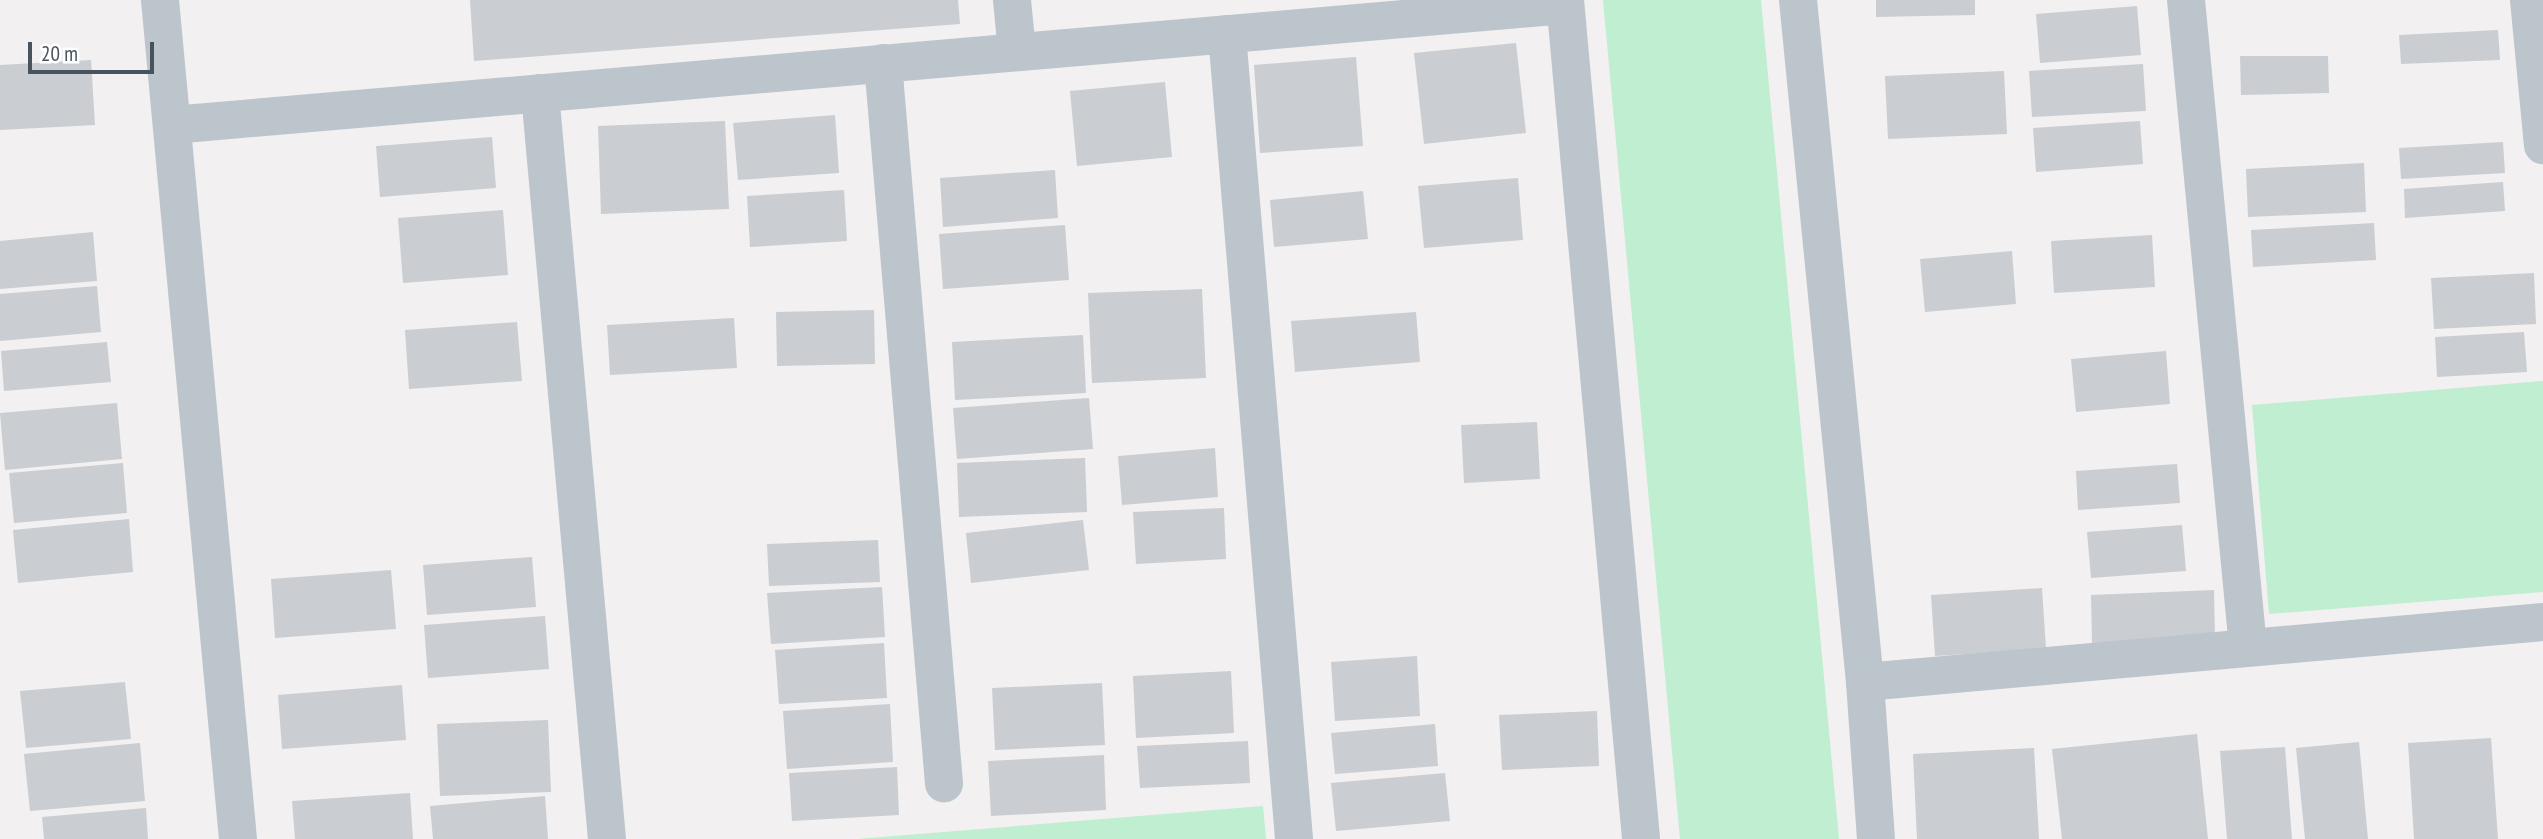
<!DOCTYPE html>
<html>
<head>
<meta charset="utf-8">
<style>
	body { margin:0 }
	#map { position:relative; width:2543px; height:839px; overflow:hidden; background:#f2f0f0; font-family:"PT Sans Narrow",sans-serif }
	div>[style] { position:absolute }
	.green>* { inset:0; background:#bfeed0 }
	.building>* { inset:0; background:#cacdd2 }
	.minor>* { height:38px; margin:-19px; padding:0 19px; transform-origin:19px; border-radius:19px; background:#bcc5cc }
	span { translate:-50% -50%; white-space:nowrap; text-align:center; line-height:1.15; -webkit-text-stroke:7px #fff; paint-order:stroke }
	.scale { position:absolute; left:28px; top:42px; width:126px; height:32px; box-sizing:border-box; border:4px solid #48545d; border-top:0; padding-left:9px; font-size:21px; line-height:24px; white-space:nowrap; color:#48545d; -webkit-text-stroke:5px #fff; paint-order:stroke }
</style>
</head>
<body>
<div id="map">
	<div class="green">
		<i style="clip-path:polygon(1603px 0,1761px 0,1839px 839px,1680px 839px)"></i>
		<i style="clip-path:polygon(2543px 381px,2543px 592px,2269px 614px,2252px 405px)"></i>
		<i style="clip-path:polygon(1263px 806px,1266px 839px,857px 839px)"></i>
	</div>
	<div class="building">
		<i style="clip-path:polygon(470px 0,958px 0,960px 24px,474px 61px)"></i>
		<i style="clip-path:polygon(1876px 0,1975px 0,1975px 15px,1876px 17px)"></i>
		<i style="clip-path:polygon(2137px 6px,2141px 55px,2040px 63px,2036px 14px)"></i>
		<i style="clip-path:polygon(2498px 30px,2500px 60px,2401px 64px,2399px 35px)"></i>
		<i style="clip-path:polygon(1516px 43px,1526px 133px,1424px 144px,1414px 53px)"></i>
		<i style="clip-path:polygon(2240px 56px,2328px 56px,2329px 93px,2241px 95px)"></i>
		<i style="clip-path:polygon(1356px 57px,1363px 146px,1260px 153px,1254px 65px)"></i>
		<i style="clip-path:polygon(91px 60px,95px 125px,0 130px,0 65px)"></i>
		<i style="clip-path:polygon(2143px 64px,2146px 111px,2032px 117px,2029px 71px)"></i>
		<i style="clip-path:polygon(2004px 71px,2007px 134px,1888px 139px,1885px 76px)"></i>
		<i style="clip-path:polygon(1165px 82px,1172px 157px,1077px 166px,1070px 91px)"></i>
		<i style="clip-path:polygon(835px 115px,839px 173px,738px 180px,733px 123px)"></i>
		<i style="clip-path:polygon(725px 121px,729px 209px,601px 214px,598px 126px)"></i>
		<i style="clip-path:polygon(2140px 121px,2143px 164px,2036px 172px,2033px 128px)"></i>
		<i style="clip-path:polygon(492px 137px,496px 188px,380px 197px,376px 146px)"></i>
		<i style="clip-path:polygon(2503px 142px,2505px 173px,2401px 179px,2399px 148px)"></i>
		<i style="clip-path:polygon(2364px 163px,2366px 212px,2248px 217px,2246px 169px)"></i>
		<i style="clip-path:polygon(1055px 170px,1058px 218px,943px 227px,940px 178px)"></i>
		<i style="clip-path:polygon(1518px 178px,1523px 240px,1424px 248px,1418px 186px)"></i>
		<i style="clip-path:polygon(2503px 182px,2505px 211px,2405px 218px,2404px 189px)"></i>
		<i style="clip-path:polygon(844px 190px,847px 241px,750px 247px,747px 196px)"></i>
		<i style="clip-path:polygon(1363px 191px,1368px 239px,1274px 247px,1270px 200px)"></i>
		<i style="clip-path:polygon(503px 210px,508px 275px,403px 283px,398px 218px)"></i>
		<i style="clip-path:polygon(2374px 223px,2376px 260px,2253px 267px,2251px 230px)"></i>
		<i style="clip-path:polygon(1065px 225px,1069px 280px,943px 289px,939px 234px)"></i>
		<i style="clip-path:polygon(93px 232px,97px 281px,0 289px,0 241px)"></i>
		<i style="clip-path:polygon(2152px 235px,2155px 287px,2054px 293px,2051px 241px)"></i>
		<i style="clip-path:polygon(2012px 251px,2016px 304px,1925px 312px,1920px 259px)"></i>
		<i style="clip-path:polygon(2534px 273px,2536px 324px,2434px 329px,2431px 278px)"></i>
		<i style="clip-path:polygon(97px 286px,101px 332px,0 341px,0 294px)"></i>
		<i style="clip-path:polygon(1202px 289px,1206px 378px,1092px 383px,1088px 293px)"></i>
		<i style="clip-path:polygon(874px 310px,875px 364px,777px 366px,776px 312px)"></i>
		<i style="clip-path:polygon(1416px 312px,1420px 362px,1295px 372px,1291px 321px)"></i>
		<i style="clip-path:polygon(734px 318px,737px 368px,610px 375px,607px 325px)"></i>
		<i style="clip-path:polygon(517px 322px,522px 381px,409px 389px,405px 330px)"></i>
		<i style="clip-path:polygon(2524px 332px,2527px 372px,2437px 377px,2435px 337px)"></i>
		<i style="clip-path:polygon(1083px 335px,1086px 393px,955px 400px,952px 342px)"></i>
		<i style="clip-path:polygon(107px 342px,111px 382px,4px 391px,1px 351px)"></i>
		<i style="clip-path:polygon(2166px 351px,2170px 404px,2076px 412px,2071px 359px)"></i>
		<i style="clip-path:polygon(1089px 398px,1093px 449px,957px 459px,953px 408px)"></i>
		<i style="clip-path:polygon(117px 403px,122px 459px,5px 470px,0 413px)"></i>
		<i style="clip-path:polygon(1537px 422px,1540px 479px,1464px 483px,1461px 425px)"></i>
		<i style="clip-path:polygon(1215px 448px,1218px 497px,1122px 505px,1118px 456px)"></i>
		<i style="clip-path:polygon(1085px 458px,1087px 512px,959px 517px,957px 463px)"></i>
		<i style="clip-path:polygon(123px 463px,127px 513px,14px 523px,9px 473px)"></i>
		<i style="clip-path:polygon(2177px 464px,2180px 503px,2078px 510px,2076px 471px)"></i>
		<i style="clip-path:polygon(1224px 508px,1226px 559px,1136px 564px,1133px 512px)"></i>
		<i style="clip-path:polygon(129px 519px,133px 572px,18px 583px,13px 530px)"></i>
		<i style="clip-path:polygon(1083px 520px,1089px 570px,971px 583px,966px 533px)"></i>
		<i style="clip-path:polygon(2182px 525px,2186px 571px,2091px 578px,2087px 532px)"></i>
		<i style="clip-path:polygon(878px 540px,880px 582px,769px 586px,767px 544px)"></i>
		<i style="clip-path:polygon(532px 557px,536px 607px,427px 615px,423px 565px)"></i>
		<i style="clip-path:polygon(391px 570px,396px 629px,275px 638px,271px 579px)"></i>
		<i style="clip-path:polygon(882px 587px,885px 637px,771px 644px,767px 593px)"></i>
		<i style="clip-path:polygon(2042px 588px,2046px 649px,1935px 656px,1931px 595px)"></i>
		<i style="clip-path:polygon(2214px 590px,2215px 639px,2092px 643px,2091px 595px)"></i>
		<i style="clip-path:polygon(545px 616px,549px 669px,428px 678px,424px 625px)"></i>
		<i style="clip-path:polygon(884px 643px,887px 698px,779px 704px,775px 650px)"></i>
		<i style="clip-path:polygon(1417px 656px,1420px 716px,1335px 721px,1331px 662px)"></i>
		<i style="clip-path:polygon(1231px 671px,1234px 733px,1136px 738px,1133px 676px)"></i>
		<i style="clip-path:polygon(125px 682px,131px 739px,26px 748px,20px 691px)"></i>
		<i style="clip-path:polygon(1102px 683px,1105px 745px,995px 750px,992px 688px)"></i>
		<i style="clip-path:polygon(402px 685px,406px 740px,282px 749px,278px 695px)"></i>
		<i style="clip-path:polygon(890px 704px,893px 762px,787px 769px,783px 711px)"></i>
		<i style="clip-path:polygon(1597px 711px,1599px 766px,1502px 770px,1499px 715px)"></i>
		<i style="clip-path:polygon(548px 720px,551px 792px,440px 796px,437px 724px)"></i>
		<i style="clip-path:polygon(1435px 724px,1438px 766px,1335px 774px,1331px 733px)"></i>
		<i style="clip-path:polygon(2197px 734px,2208px 839px,2062px 839px,2052px 749px)"></i>
		<i style="clip-path:polygon(2491px 738px,2498px 839px,2414px 839px,2408px 743px)"></i>
		<i style="clip-path:polygon(1248px 741px,1250px 783px,1140px 788px,1137px 746px)"></i>
		<i style="clip-path:polygon(2359px 742px,2368px 839px,2305px 839px,2296px 748px)"></i>
		<i style="clip-path:polygon(140px 743px,145px 801px,30px 811px,24px 754px)"></i>
		<i style="clip-path:polygon(2285px 747px,2292px 839px,2227px 839px,2220px 751px)"></i>
		<i style="clip-path:polygon(2034px 748px,2039px 839px,1917px 839px,1913px 754px)"></i>
		<i style="clip-path:polygon(1104px 755px,1106px 810px,991px 816px,988px 761px)"></i>
		<i style="clip-path:polygon(897px 767px,899px 815px,792px 821px,789px 773px)"></i>
		<i style="clip-path:polygon(1445px 773px,1450px 821px,1336px 831px,1331px 783px)"></i>
		<i style="clip-path:polygon(410px 793px,413px 839px,295px 839px,292px 801px)"></i>
		<i style="clip-path:polygon(545px 796px,548px 839px,433px 839px,430px 806px)"></i>
		<i style="clip-path:polygon(146px 808px,148px 839px,44px 839px,42px 817px)"></i>
	</div>
	<div class="minor">
		<i style="left:160px;top:0;width:843px;rotate:84.69deg"></i>
		<i style="left:1012px;top:0;width:52px;rotate:84.5deg"></i>
		<i style="left:1565px;top:0;width:842px;rotate:84.82deg"></i>
		<i style="left:1798px;top:0;width:685px;rotate:84.39deg"></i>
		<i style="left:1865px;top:682px;width:157px;rotate:86deg"></i>
		<i style="left:2186px;top:0;width:650px;rotate:84.53deg"></i>
		<i style="left:2529px;top:0;width:146px;rotate:84.5deg"></i>
		<i style="left:1227px;top:34px;width:808px;rotate:85.24deg"></i>
		<i style="left:883px;top:63px;width:723px;rotate:85.16deg"></i>
		<i style="left:540px;top:93px;width:749px;rotate:84.87deg"></i>
		<i style="left:172px;top:125px;width:1398px;rotate:-4.92deg"></i>
		<i style="left:1865px;top:682px;width:681px;rotate:-5.06deg"></i>
	</div>
	<div class="scale">20 m</div>
</div>
</body>
</html>
